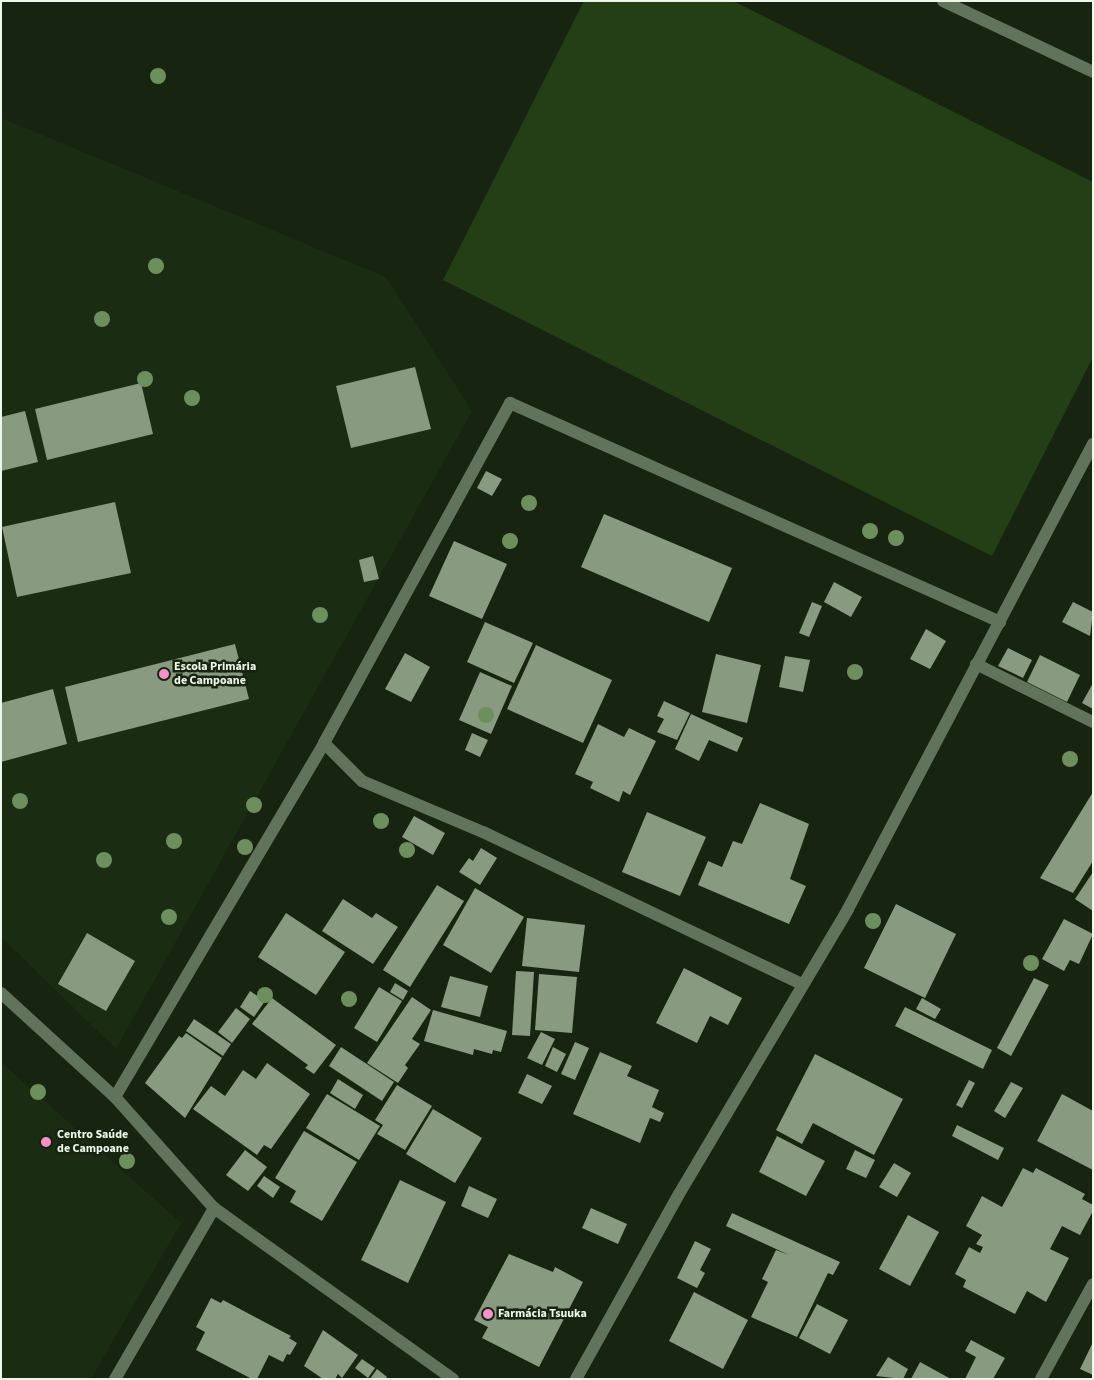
<!DOCTYPE html>
<html>
<head>
<meta charset="utf-8">
<style>
	body { margin:0 }
	#map { position:relative; width:1094px; height:1380px; overflow:hidden; background:#172510; font-family:"Source Sans 3",sans-serif }
	div>[style] { position:absolute }
	.built>* { inset:0; background:#1a2c11 }
	.green>* { inset:0; background:#243e16 }
	.building>* { inset:0; background:#889a80 }
	.minor>* { height:12px; margin:-6px; padding:0 6px; transform-origin:6px; border-radius:6px; background:#62735b }
	.trees>* { width:16px; height:16px; margin:-8px; border-radius:50%; background:#6d8f5e }
	.dots>* { width:14px; height:14px; translate:-50% -50%; box-sizing:border-box; border:2px solid #172510; border-radius:50% }
	span { translate:-50% -50%; white-space:nowrap; text-align:center; line-height:1.15; -webkit-text-stroke:5px #172510; paint-order:stroke }
	.poi-label { font-size:12px; color:#eef8ea; font-weight:700 }
	.left { translate:0 -50%; text-align:left }
	.frame { position:absolute; inset:0; border:2px solid #eef8ea; pointer-events:none }
</style>
</head>
<body>
<div id="map">
	<div class="built">
		<i style="clip-path:polygon(1px 118px,386px 277px,472px 411px,116px 1049px,1px 937px)"></i>
		<i style="clip-path:polygon(1px 1062px,181px 1223px,91px 1379px,1px 1379px)"></i>
	</div>
	<div class="green">
		<i style="clip-path:polygon(584px 1px,733px 1px,1093px 182px,1093px 357px,992px 556px,443px 280px)"></i>
	</div>
	<div class="building">
		<i style="clip-path:polygon(415px 367px,431px 429px,351px 448px,336px 386px)"></i>
		<i style="clip-path:polygon(141px 383px,153px 434px,47px 460px,35px 409px)"></i>
		<i style="clip-path:polygon(25px 411px,38px 462px,1px 471px,1px 417px)"></i>
		<i style="clip-path:polygon(486px 471px,502px 479px,492px 496px,477px 488px)"></i>
		<i style="clip-path:polygon(115px 502px,131px 573px,17px 597px,2px 527px)"></i>
		<i style="clip-path:polygon(604px 514px,732px 568px,709px 622px,581px 567px)"></i>
		<i style="clip-path:polygon(454px 541px,507px 564px,482px 619px,429px 596px)"></i>
		<i style="clip-path:polygon(373px 556px,379px 579px,364px 582px,359px 560px)"></i>
		<i style="clip-path:polygon(834px 582px,862px 597px,851px 617px,824px 602px)"></i>
		<i style="clip-path:polygon(812px 602px,822px 606px,809px 637px,799px 633px)"></i>
		<i style="clip-path:polygon(1073px 602px,1093px 612px,1090px 636px,1062px 622px)"></i>
		<i style="clip-path:polygon(485px 622px,533px 643px,514px 683px,467px 662px)"></i>
		<i style="clip-path:polygon(926px 629px,946px 641px,930px 669px,910px 659px)"></i>
		<i style="clip-path:polygon(235px 644px,249px 699px,78px 742px,65px 687px)"></i>
		<i style="clip-path:polygon(536px 645px,612px 680px,583px 743px,507px 709px)"></i>
		<i style="clip-path:polygon(1008px 648px,1032px 660px,1023px 678px,998px 666px)"></i>
		<i style="clip-path:polygon(405px 653px,430px 667px,411px 702px,385px 689px)"></i>
		<i style="clip-path:polygon(716px 654px,761px 665px,747px 723px,702px 712px)"></i>
		<i style="clip-path:polygon(1040px 655px,1080px 675px,1067px 702px,1027px 682px)"></i>
		<i style="clip-path:polygon(785px 656px,810px 660px,803px 692px,779px 687px)"></i>
		<i style="clip-path:polygon(480px 672px,512px 686px,491px 734px,459px 720px)"></i>
		<i style="clip-path:polygon(1093px 683px,1093px 709px,1082px 703px)"></i>
		<i style="clip-path:polygon(53px 689px,67px 744px,1px 762px,1px 703px)"></i>
		<i style="clip-path:polygon(664px 701px,690px 713px,677px 740px,657px 732px,664px 719px,657px 716px)"></i>
		<i style="clip-path:polygon(691px 714px,743px 738px,737px 752px,709px 740px,699px 761px,675px 749px)"></i>
		<i style="clip-path:polygon(598px 724px,624px 737px,629px 728px,656px 741px,630px 795px,623px 791px,619px 802px,590px 788px,593px 782px,575px 774px)"></i>
		<i style="clip-path:polygon(472px 733px,488px 740px,480px 757px,465px 750px)"></i>
		<i style="clip-path:polygon(1093px 792px,1093px 861px,1073px 893px,1040px 878px)"></i>
		<i style="clip-path:polygon(760px 803px,809px 824px,790px 879px,806px 886px,789px 924px,698px 885px,708px 861px,722px 867px,733px 841px,742px 844px)"></i>
		<i style="clip-path:polygon(647px 812px,706px 837px,680px 896px,622px 872px)"></i>
		<i style="clip-path:polygon(414px 816px,445px 833px,433px 855px,402px 837px)"></i>
		<i style="clip-path:polygon(481px 848px,497px 858px,480px 885px,459px 872px,469px 858px,473px 861px)"></i>
		<i style="clip-path:polygon(1093px 872px,1093px 911px,1075px 899px)"></i>
		<i style="clip-path:polygon(437px 885px,464px 901px,410px 987px,383px 970px)"></i>
		<i style="clip-path:polygon(475px 888px,524px 917px,491px 973px,443px 945px)"></i>
		<i style="clip-path:polygon(343px 899px,372px 918px,376px 913px,398px 927px,373px 964px,322px 931px)"></i>
		<i style="clip-path:polygon(896px 904px,956px 934px,925px 998px,864px 968px)"></i>
		<i style="clip-path:polygon(286px 913px,345px 952px,316px 995px,258px 957px)"></i>
		<i style="clip-path:polygon(527px 918px,585px 925px,579px 972px,522px 966px)"></i>
		<i style="clip-path:polygon(1064px 919px,1093px 934px,1079px 964px,1070px 960px,1064px 971px,1042px 959px)"></i>
		<i style="clip-path:polygon(87px 933px,135px 961px,106px 1011px,58px 984px)"></i>
		<i style="clip-path:polygon(684px 968px,742px 998px,728px 1025px,710px 1016px,697px 1043px,656px 1023px)"></i>
		<i style="clip-path:polygon(516px 971px,534px 972px,530px 1036px,512px 1035px)"></i>
		<i style="clip-path:polygon(539px 974px,577px 977px,572px 1033px,535px 1030px)"></i>
		<i style="clip-path:polygon(450px 976px,488px 986px,480px 1017px,441px 1007px)"></i>
		<i style="clip-path:polygon(1034px 978px,1049px 985px,1011px 1056px,997px 1048px)"></i>
		<i style="clip-path:polygon(395px 983px,408px 991px,403px 1000px,390px 992px)"></i>
		<i style="clip-path:polygon(379px 987px,402px 1001px,377px 1042px,354px 1028px)"></i>
		<i style="clip-path:polygon(250px 991px,265px 1001px,254px 1017px,240px 1007px)"></i>
		<i style="clip-path:polygon(412px 997px,431px 1010px,412px 1039px,420px 1044px,405px 1065px,408px 1068px,398px 1083px,367px 1063px)"></i>
		<i style="clip-path:polygon(272px 998px,336px 1045px,314px 1074px,305px 1068px,308px 1065px,252px 1024px)"></i>
		<i style="clip-path:polygon(922px 998px,941px 1009px,935px 1019px,916px 1009px)"></i>
		<i style="clip-path:polygon(905px 1007px,992px 1050px,983px 1069px,895px 1026px)"></i>
		<i style="clip-path:polygon(236px 1008px,250px 1019px,232px 1043px,218px 1032px)"></i>
		<i style="clip-path:polygon(433px 1010px,507px 1031px,501px 1052px,493px 1050px,492px 1054px,474px 1049px,473px 1055px,424px 1041px)"></i>
		<i style="clip-path:polygon(194px 1019px,231px 1044px,223px 1056px,186px 1031px)"></i>
		<i style="clip-path:polygon(541px 1032px,555px 1039px,542px 1065px,527px 1058px)"></i>
		<i style="clip-path:polygon(186px 1033px,222px 1058px,185px 1118px,145px 1083px,179px 1036px,182px 1038px)"></i>
		<i style="clip-path:polygon(575px 1042px,589px 1048px,575px 1080px,561px 1074px)"></i>
		<i style="clip-path:polygon(341px 1047px,394px 1082px,382px 1101px,329px 1066px)"></i>
		<i style="clip-path:polygon(553px 1047px,566px 1054px,557px 1072px,545px 1066px)"></i>
		<i style="clip-path:polygon(600px 1052px,632px 1066px,627px 1076px,659px 1090px,652px 1107px,664px 1113px,660px 1122px,650px 1118px,640px 1143px,573px 1114px)"></i>
		<i style="clip-path:polygon(815px 1054px,903px 1099px,874px 1155px,813px 1123px,802px 1144px,776px 1130px)"></i>
		<i style="clip-path:polygon(267px 1063px,310px 1094px,271px 1149px,264px 1145px,257px 1155px,193px 1109px,211px 1086px,225px 1096px,243px 1070px,256px 1079px)"></i>
		<i style="clip-path:polygon(527px 1074px,552px 1086px,542px 1104px,518px 1093px)"></i>
		<i style="clip-path:polygon(338px 1079px,363px 1095px,355px 1109px,330px 1093px)"></i>
		<i style="clip-path:polygon(969px 1080px,975px 1083px,962px 1108px,956px 1105px)"></i>
		<i style="clip-path:polygon(1011px 1082px,1023px 1088px,1005px 1118px,994px 1111px)"></i>
		<i style="clip-path:polygon(397px 1085px,432px 1106px,405px 1150px,377px 1134px,383px 1125px,375px 1120px)"></i>
		<i style="clip-path:polygon(327px 1094px,380px 1126px,359px 1160px,306px 1128px)"></i>
		<i style="clip-path:polygon(1062px 1094px,1093px 1111px,1093px 1170px,1037px 1141px)"></i>
		<i style="clip-path:polygon(433px 1109px,482px 1138px,455px 1183px,406px 1154px)"></i>
		<i style="clip-path:polygon(957px 1125px,1004px 1148px,998px 1160px,952px 1136px)"></i>
		<i style="clip-path:polygon(304px 1131px,357px 1162px,322px 1221px,290px 1202px,296px 1191px,275px 1178px)"></i>
		<i style="clip-path:polygon(777px 1136px,825px 1161px,806px 1196px,759px 1172px)"></i>
		<i style="clip-path:polygon(245px 1150px,267px 1167px,248px 1191px,226px 1175px)"></i>
		<i style="clip-path:polygon(855px 1150px,875px 1160px,866px 1178px,846px 1169px)"></i>
		<i style="clip-path:polygon(894px 1163px,911px 1173px,897px 1197px,879px 1187px)"></i>
		<i style="clip-path:polygon(1023px 1168px,1033px 1173px,1036px 1168px,1085px 1194px,1082px 1199px,1093px 1205px,1093px 1211px,1080px 1235px,1062px 1226px,1050px 1249px,1069px 1258px,1046px 1302px,1027px 1291px,1015px 1314px,963px 1287px,966px 1280px,955px 1274px,969px 1247px,980px 1253px,983px 1247px,976px 1244px,982px 1235px,966px 1226px,982px 1196px,1002px 1207px)"></i>
		<i style="clip-path:polygon(264px 1176px,280px 1187px,273px 1198px,257px 1186px)"></i>
		<i style="clip-path:polygon(400px 1180px,446px 1202px,408px 1283px,361px 1260px)"></i>
		<i style="clip-path:polygon(469px 1186px,497px 1199px,488px 1218px,461px 1206px)"></i>
		<i style="clip-path:polygon(591px 1208px,627px 1224px,618px 1244px,582px 1228px)"></i>
		<i style="clip-path:polygon(732px 1213px,840px 1262px,833px 1275px,828px 1273px,797px 1337px,751px 1317px,768px 1282px,762px 1279px,776px 1250px,789px 1255px,726px 1226px)"></i>
		<i style="clip-path:polygon(908px 1215px,939px 1232px,910px 1286px,879px 1269px)"></i>
		<i style="clip-path:polygon(695px 1241px,711px 1249px,700px 1270px,705px 1273px,697px 1288px,677px 1278px)"></i>
		<i style="clip-path:polygon(509px 1254px,553px 1272px,555px 1267px,583px 1282px,539px 1367px,482px 1338px,488px 1327px,474px 1320px)"></i>
		<i style="clip-path:polygon(694px 1292px,748px 1320px,723px 1369px,669px 1341px)"></i>
		<i style="clip-path:polygon(211px 1298px,221px 1303px,223px 1300px,291px 1336px,289px 1338px,297px 1343px,290px 1355px,287px 1354px,283px 1362px,269px 1355px,257px 1379px,252px 1379px,196px 1350px,205px 1332px,196px 1327px)"></i>
		<i style="clip-path:polygon(817px 1304px,848px 1320px,830px 1354px,799px 1338px)"></i>
		<i style="clip-path:polygon(323px 1330px,358px 1355px,342px 1378px,338px 1374px,335px 1379px,323px 1379px,304px 1366px)"></i>
		<i style="clip-path:polygon(971px 1340px,1005px 1358px,993px 1379px,965px 1379px,976px 1357px,965px 1351px)"></i>
		<i style="clip-path:polygon(1093px 1342px,1093px 1375px,1080px 1369px)"></i>
		<i style="clip-path:polygon(888px 1357px,908px 1369px,903px 1379px,876px 1376px)"></i>
		<i style="clip-path:polygon(362px 1359px,375px 1368px,368px 1378px,355px 1368px)"></i>
		<i style="clip-path:polygon(920px 1362px,951px 1379px,911px 1379px)"></i>
		<i style="clip-path:polygon(377px 1369px,387px 1377px,386px 1379px,370px 1379px)"></i>
	</div>
	<div class="minor">
		<i style="left:943px;top:1px;width:166px;rotate:25.3deg"></i>
		<i style="left:976px;top:664px;width:131px;rotate:26.4deg"></i>
		<i style="left:324px;top:743px;width:54px;rotate:45deg"></i>
		<i style="left:362px;top:781px;width:131px;rotate:22.9deg"></i>
		<i style="left:483px;top:832px;width:353px;rotate:25.5deg"></i>
		<i style="left:1px;top:993px;width:154px;rotate:42.4deg"></i>
		<i style="left:115px;top:1097px;width:149px;rotate:48.3deg"></i>
		<i style="left:214px;top:1208px;width:294px;rotate:35.6deg"></i>
		<i style="left:115px;top:1097px;width:411px;rotate:-59.4deg"></i>
		<i style="left:324px;top:743px;width:388px;rotate:-61.3deg"></i>
		<i style="left:510px;top:403px;width:537px;rotate:24.08deg"></i>
		<i style="left:115px;top:1379px;width:198px;rotate:-59.9deg"></i>
		<i style="left:576px;top:1379px;width:212px;rotate:-60.9deg"></i>
		<i style="left:679px;top:1194px;width:331px;rotate:-59.3deg"></i>
		<i style="left:848px;top:909px;width:526px;rotate:-62.22deg"></i>
		<i style="left:1041px;top:1379px;width:108px;rotate:-61.3deg"></i>
	</div>
	<div class="trees">
		<i style="left:158px;top:76px"></i>
		<i style="left:156px;top:266px"></i>
		<i style="left:102px;top:319px"></i>
		<i style="left:145px;top:379px"></i>
		<i style="left:192px;top:398px"></i>
		<i style="left:529px;top:503px"></i>
		<i style="left:870px;top:531px"></i>
		<i style="left:896px;top:538px"></i>
		<i style="left:510px;top:541px"></i>
		<i style="left:320px;top:615px"></i>
		<i style="left:855px;top:672px"></i>
		<i style="left:486px;top:715px"></i>
		<i style="left:1070px;top:759px"></i>
		<i style="left:20px;top:801px"></i>
		<i style="left:254px;top:805px"></i>
		<i style="left:381px;top:821px"></i>
		<i style="left:174px;top:841px"></i>
		<i style="left:245px;top:847px"></i>
		<i style="left:407px;top:850px"></i>
		<i style="left:104px;top:860px"></i>
		<i style="left:169px;top:917px"></i>
		<i style="left:873px;top:921px"></i>
		<i style="left:1031px;top:963px"></i>
		<i style="left:265px;top:995px"></i>
		<i style="left:349px;top:999px"></i>
		<i style="left:38px;top:1092px"></i>
		<i style="left:127px;top:1161px"></i>
	</div>
	<div class="dots">
		<i style="left:164px;top:674px;background:#f890cb"></i>
		<i style="left:46px;top:1142px;background:#f890cb"></i>
		<i style="left:488px;top:1314px;background:#f890cb"></i>
	</div>
	<div class="poi-label">
		<span class="left" style="left:174px;top:674px">Escola Primária<br>de Campoane</span>
		<span class="left" style="left:57px;top:1142px">Centro Saúde<br>de Campoane</span>
		<span class="left" style="left:498px;top:1314px">Farmácia Tsuuka</span>
	</div>
	<div class="frame"></div>
</div>
</body>
</html>
